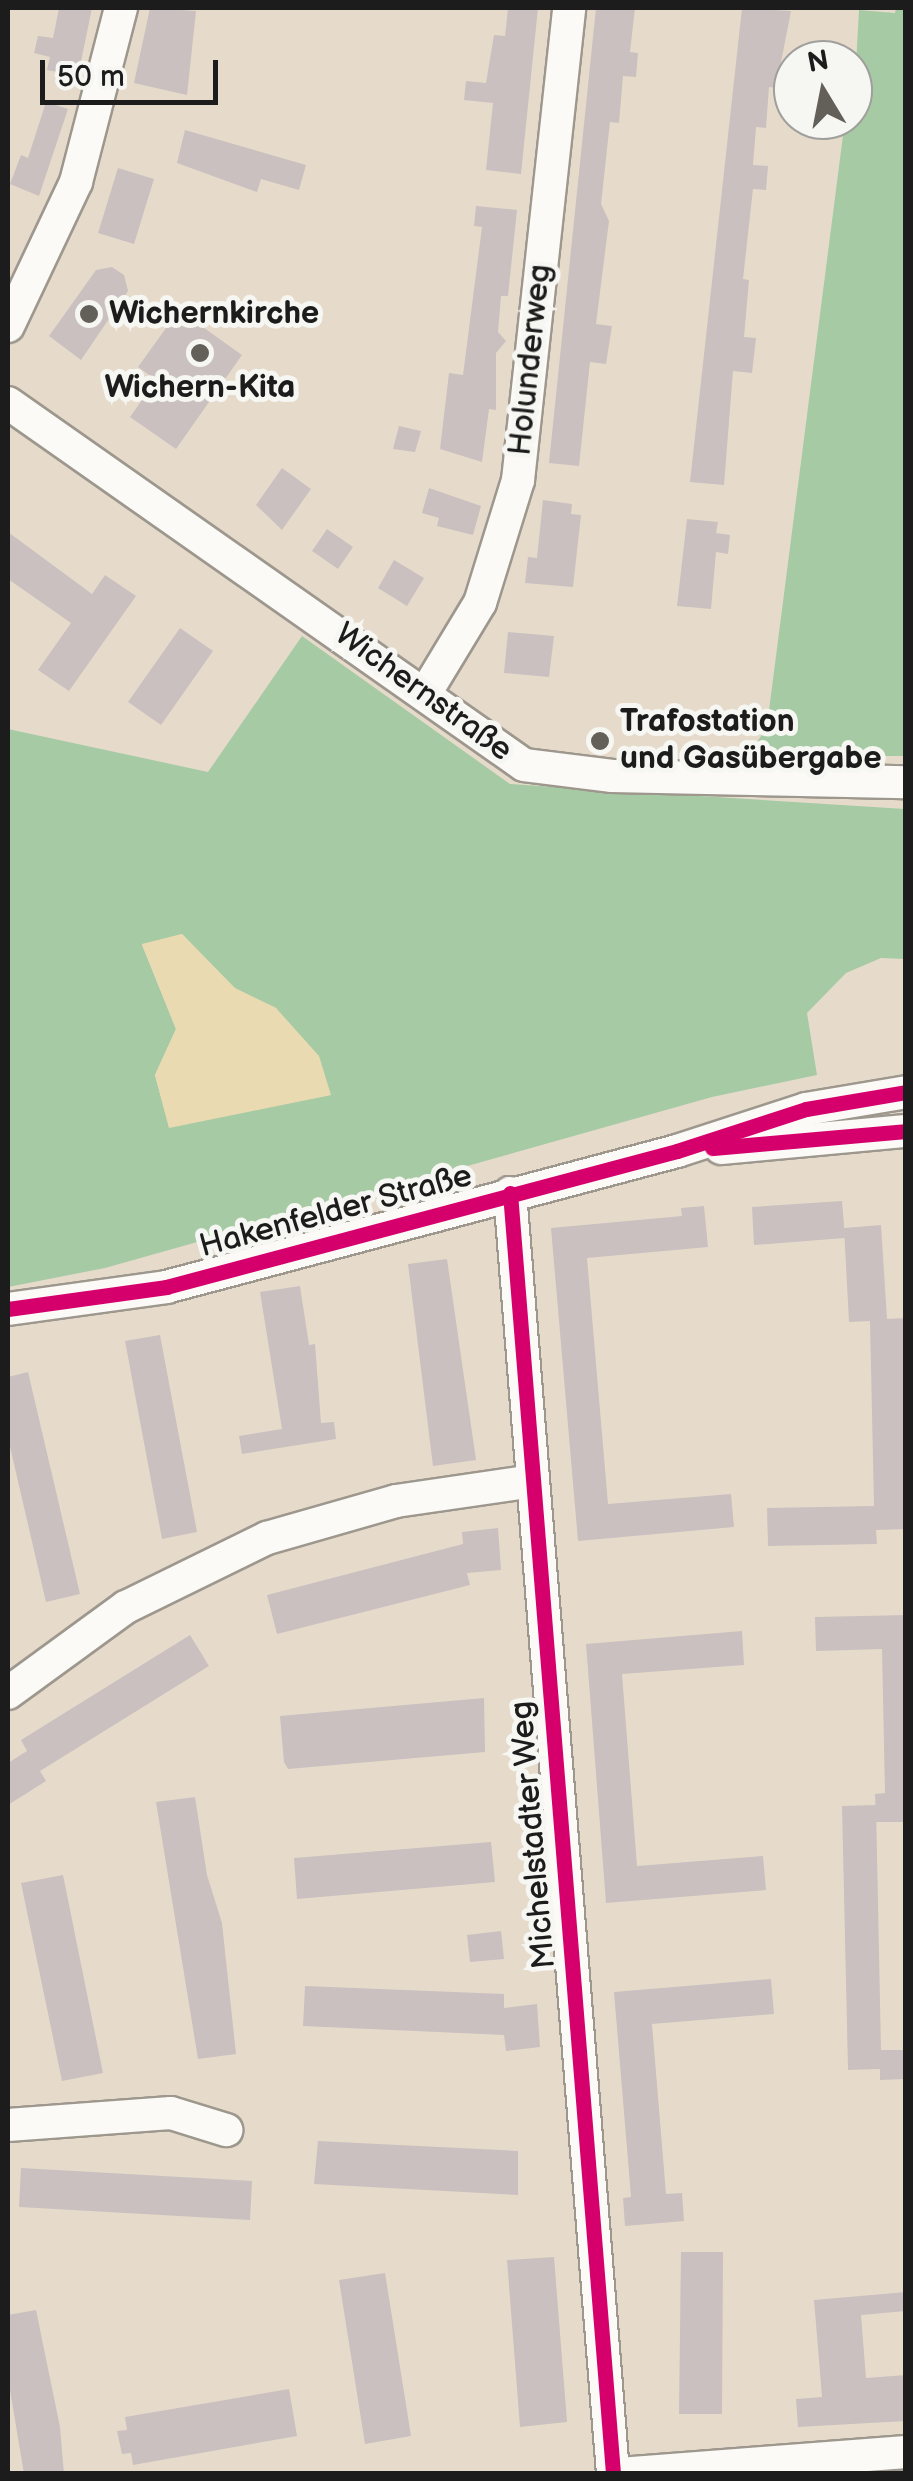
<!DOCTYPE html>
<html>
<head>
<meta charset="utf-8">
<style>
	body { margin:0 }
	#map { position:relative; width:913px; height:2481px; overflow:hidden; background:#e6dbcb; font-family:"Balsamiq Sans",sans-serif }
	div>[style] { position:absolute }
	.forest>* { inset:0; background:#a6caa4 }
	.sand>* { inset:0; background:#eadab2 }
	.building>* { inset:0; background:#cac0bf }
	.roads { filter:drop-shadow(2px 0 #9d978d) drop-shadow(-2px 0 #9d978d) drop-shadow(0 2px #9d978d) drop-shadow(0 -2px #9d978d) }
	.minor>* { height:32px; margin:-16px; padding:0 16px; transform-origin:16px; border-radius:16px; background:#fbfaf7 }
	.cycleway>* { height:15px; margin:-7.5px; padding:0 7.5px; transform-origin:7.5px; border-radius:7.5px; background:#d6006c }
	.dots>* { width:28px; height:28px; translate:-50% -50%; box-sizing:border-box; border:5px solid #f6f6f2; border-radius:50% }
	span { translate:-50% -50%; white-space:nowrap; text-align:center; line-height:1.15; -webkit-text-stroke:10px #f6f6f2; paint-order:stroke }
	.poi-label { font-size:32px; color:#1c1c1c; font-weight:700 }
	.left { translate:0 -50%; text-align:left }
	.street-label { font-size:32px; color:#1c1c1c }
	.frame { position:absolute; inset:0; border:10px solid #1c1c1c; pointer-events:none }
	.north { position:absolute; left:773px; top:40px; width:100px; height:100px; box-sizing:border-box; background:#f6f6f2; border:2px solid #9f9f9c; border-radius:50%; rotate:350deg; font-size:28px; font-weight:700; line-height:40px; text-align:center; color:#1c1c1c }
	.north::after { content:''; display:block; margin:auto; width:35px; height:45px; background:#635f59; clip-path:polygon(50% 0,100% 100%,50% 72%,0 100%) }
	.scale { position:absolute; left:40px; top:60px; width:178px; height:45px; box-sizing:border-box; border:5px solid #1c1c1c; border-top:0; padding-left:12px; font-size:30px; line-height:35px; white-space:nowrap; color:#1c1c1c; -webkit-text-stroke:8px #f6f6f2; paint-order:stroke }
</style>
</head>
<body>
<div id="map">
	<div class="forest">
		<i style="clip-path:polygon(896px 8px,906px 8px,905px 756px,749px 756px,767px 726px,845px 120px,853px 120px,859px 10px,895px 13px)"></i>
		<i style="clip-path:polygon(evenodd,302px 636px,510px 784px,905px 809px,905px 959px,881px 958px,846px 973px,807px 1013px,817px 1075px,712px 1097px,105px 1268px,8px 1287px,8px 729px,208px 772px,302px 636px,182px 934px,235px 989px,276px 1008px,330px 1095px,169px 1127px,155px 1075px,176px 1029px,142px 945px,182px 934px)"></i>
	</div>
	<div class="sand">
		<i style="clip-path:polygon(182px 934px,235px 988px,276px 1008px,319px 1056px,331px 1095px,169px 1128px,155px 1075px,176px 1029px,142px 944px)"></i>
	</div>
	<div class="building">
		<i style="clip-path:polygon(59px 8px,92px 8px,78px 76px,47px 70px,50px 57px,34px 53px,38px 36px,53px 38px)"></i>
		<i style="clip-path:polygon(150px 8px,196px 11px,187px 95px,134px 83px)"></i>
		<i style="clip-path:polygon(508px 8px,538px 8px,521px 174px,486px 170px,493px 103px,464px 100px,466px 81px,486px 83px,494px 35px,505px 36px)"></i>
		<i style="clip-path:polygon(596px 8px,635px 8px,630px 52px,638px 53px,636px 77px,623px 76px,619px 123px,610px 122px,601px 204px,609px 221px,596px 324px,612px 326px,606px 364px,590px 362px,579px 466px,549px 463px)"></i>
		<i style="clip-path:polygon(742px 8px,791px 11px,776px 88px,769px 87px,766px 128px,756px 127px,753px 165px,768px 166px,766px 190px,753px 189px,743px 279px,749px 280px,744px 337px,756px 338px,752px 373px,733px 371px,724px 485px,690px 482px)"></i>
		<i style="clip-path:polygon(46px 102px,68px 109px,39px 196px,10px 184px,21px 155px,28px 158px)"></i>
		<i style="clip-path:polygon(185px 130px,306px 165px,299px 190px,261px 179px,257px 192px,177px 163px)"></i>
		<i style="clip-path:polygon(118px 168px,154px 179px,134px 244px,98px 233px)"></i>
		<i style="clip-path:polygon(476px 206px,517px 210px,508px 296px,501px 296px,498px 332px,506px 341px,496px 353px,496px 410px,489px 409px,482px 462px,440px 449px,449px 373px,463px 375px,482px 227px,474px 226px)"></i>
		<i style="clip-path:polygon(112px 267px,124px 275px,128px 291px,81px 360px,49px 336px,96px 270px)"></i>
		<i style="clip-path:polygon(179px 310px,242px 355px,176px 449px,130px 417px,156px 380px,138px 367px)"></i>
		<i style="clip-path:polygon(399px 426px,421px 431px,415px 452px,393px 449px)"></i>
		<i style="clip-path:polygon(282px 468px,311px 489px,282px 530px,256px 505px)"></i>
		<i style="clip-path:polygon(429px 488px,481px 506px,473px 535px,437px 526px,439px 518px,422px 513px)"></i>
		<i style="clip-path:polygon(543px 500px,572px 504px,571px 514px,581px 515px,573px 587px,525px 583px,528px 557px,537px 558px)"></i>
		<i style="clip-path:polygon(687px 519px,718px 522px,716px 533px,730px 535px,728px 554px,716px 552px,711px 609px,677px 606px)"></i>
		<i style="clip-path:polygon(327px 529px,353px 547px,338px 569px,312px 551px)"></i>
		<i style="clip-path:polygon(8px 532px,92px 594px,105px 575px,136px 596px,69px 691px,38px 670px,71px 623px,8px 579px)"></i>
		<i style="clip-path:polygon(394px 560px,424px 578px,407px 606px,378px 588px)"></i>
		<i style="clip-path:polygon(180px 628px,213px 651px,161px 725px,128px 702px)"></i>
		<i style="clip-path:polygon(508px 632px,554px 636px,549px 677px,504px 673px)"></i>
		<i style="clip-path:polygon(842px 1201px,845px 1238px,754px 1245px,752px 1207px)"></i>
		<i style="clip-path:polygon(704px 1206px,708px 1247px,587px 1258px,608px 1504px,731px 1494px,734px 1527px,578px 1541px,551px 1228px,682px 1216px,681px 1208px)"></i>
		<i style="clip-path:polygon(881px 1225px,887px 1319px,906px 1318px,906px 1529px,876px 1530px,877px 1544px,768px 1546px,767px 1508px,874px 1506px,870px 1321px,849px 1322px,844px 1228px)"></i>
		<i style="clip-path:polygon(447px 1259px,476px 1460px,433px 1466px,408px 1264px)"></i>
		<i style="clip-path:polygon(300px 1286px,309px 1345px,315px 1344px,321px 1423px,334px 1422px,336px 1439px,242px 1454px,239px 1436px,282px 1429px,260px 1292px)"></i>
		<i style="clip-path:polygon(160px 1335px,197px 1532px,162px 1539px,125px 1341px)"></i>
		<i style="clip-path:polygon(28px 1372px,80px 1594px,46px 1602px,8px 1438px,8px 1377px)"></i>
		<i style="clip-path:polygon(498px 1528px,501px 1570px,467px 1573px,470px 1585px,277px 1634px,267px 1595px,463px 1544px,462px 1532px)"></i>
		<i style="clip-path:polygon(906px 1615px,906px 1822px,876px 1822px,875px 1794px,885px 1793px,882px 1649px,816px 1651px,815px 1617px)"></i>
		<i style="clip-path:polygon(742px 1631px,744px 1665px,622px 1674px,637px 1866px,763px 1856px,766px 1890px,606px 1903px,586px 1644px)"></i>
		<i style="clip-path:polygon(190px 1635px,209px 1666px,40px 1771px,46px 1781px,8px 1805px,8px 1763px,27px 1751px,21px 1740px)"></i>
		<i style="clip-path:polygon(484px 1698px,485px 1752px,288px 1769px,284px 1762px,280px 1716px)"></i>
		<i style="clip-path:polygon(195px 1797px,207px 1875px,222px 1923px,236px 2054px,198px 2059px,156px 1802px)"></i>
		<i style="clip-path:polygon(876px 1805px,881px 2050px,906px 2050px,906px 2079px,880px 2080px,880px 2069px,848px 2070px,842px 1806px)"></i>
		<i style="clip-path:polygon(491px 1842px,495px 1882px,297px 1899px,294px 1858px)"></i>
		<i style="clip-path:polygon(63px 1875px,103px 2073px,62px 2081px,21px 1883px)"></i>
		<i style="clip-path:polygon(501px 1931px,504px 1959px,470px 1962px,467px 1935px)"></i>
		<i style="clip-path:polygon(771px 1979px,774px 2014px,652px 2024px,666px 2194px,682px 2193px,684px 2221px,625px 2226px,623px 2198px,631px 2197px,614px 1992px)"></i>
		<i style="clip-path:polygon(305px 1986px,504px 1994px,504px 2008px,537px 2004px,540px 2047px,506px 2051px,504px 2035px,303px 2026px)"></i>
		<i style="clip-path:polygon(318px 2141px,518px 2151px,518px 2195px,314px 2184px)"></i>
		<i style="clip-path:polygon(21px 2168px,252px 2181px,250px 2220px,19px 2207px)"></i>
		<i style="clip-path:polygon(681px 2252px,723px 2252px,722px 2414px,679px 2414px)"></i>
		<i style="clip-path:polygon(554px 2257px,567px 2422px,520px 2427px,507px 2260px)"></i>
		<i style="clip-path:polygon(385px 2273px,411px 2436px,365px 2444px,339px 2280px)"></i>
		<i style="clip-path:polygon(906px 2292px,906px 2311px,861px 2315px,866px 2378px,906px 2375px,906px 2421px,798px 2427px,796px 2399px,822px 2397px,814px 2300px)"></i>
		<i style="clip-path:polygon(36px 2310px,60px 2427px,64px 2474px,24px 2474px,8px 2378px,8px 2315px)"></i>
		<i style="clip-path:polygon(289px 2389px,297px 2436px,133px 2465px,131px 2453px,122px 2454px,117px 2431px,127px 2430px,125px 2417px)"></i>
	</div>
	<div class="roads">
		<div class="minor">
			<i style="left:8px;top:326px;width:159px;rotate:-64.7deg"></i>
			<i style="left:76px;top:182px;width:180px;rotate:-75.5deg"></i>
			<i style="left:8px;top:403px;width:630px;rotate:35.05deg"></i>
			<i style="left:524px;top:765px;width:89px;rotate:7.1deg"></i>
			<i style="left:612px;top:776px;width:294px;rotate:1.2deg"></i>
			<i style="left:426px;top:692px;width:104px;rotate:-58.8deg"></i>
			<i style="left:480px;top:603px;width:129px;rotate:-72.8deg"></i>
			<i style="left:518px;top:480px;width:475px;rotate:-83.8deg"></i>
			<i style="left:721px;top:1148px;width:186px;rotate:-5.3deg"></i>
			<i style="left:510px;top:1193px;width:1285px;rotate:85.4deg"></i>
			<i style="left:8px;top:1309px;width:160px;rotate:-7.9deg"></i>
			<i style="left:166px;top:1287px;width:529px;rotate:-14.9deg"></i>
			<i style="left:677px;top:1151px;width:136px;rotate:-18deg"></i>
			<i style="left:806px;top:1109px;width:101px;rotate:-9.6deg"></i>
			<i style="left:8px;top:1693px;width:146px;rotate:-36.1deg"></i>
			<i style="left:126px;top:1607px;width:157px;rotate:-26.1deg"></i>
			<i style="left:267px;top:1538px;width:134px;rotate:-16deg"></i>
			<i style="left:396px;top:1501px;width:138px;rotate:-8.3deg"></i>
			<i style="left:8px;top:2125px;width:163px;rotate:-4.2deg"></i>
			<i style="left:171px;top:2113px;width:58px;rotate:17.2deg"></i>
			<i style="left:619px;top:2474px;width:288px;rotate:-4.4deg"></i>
		</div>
	</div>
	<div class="cycleway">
		<i style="left:712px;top:1148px;width:195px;rotate:-5deg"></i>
		<i style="left:510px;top:1193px;width:1285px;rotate:85.4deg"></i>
		<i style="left:8px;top:1309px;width:160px;rotate:-7.9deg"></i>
		<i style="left:166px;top:1287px;width:529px;rotate:-14.9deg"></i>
		<i style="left:677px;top:1151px;width:136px;rotate:-18deg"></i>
		<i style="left:806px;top:1109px;width:101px;rotate:-9.6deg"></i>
	</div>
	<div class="dots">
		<i style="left:89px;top:314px;background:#635f59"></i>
		<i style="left:200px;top:353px;background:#635f59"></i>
		<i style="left:600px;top:741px;background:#635f59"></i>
	</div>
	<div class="poi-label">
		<span class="left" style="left:109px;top:314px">Wichernkirche</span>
		<span style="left:200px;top:388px">Wichern-Kita</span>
		<span class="left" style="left:620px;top:741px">Trafostation<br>und Gasübergabe</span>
	</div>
	<div class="street-label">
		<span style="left:531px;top:360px;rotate:-84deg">Holunderweg</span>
		<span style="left:423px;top:693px;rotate:36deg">Wichernstraße</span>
		<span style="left:336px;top:1212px;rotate:-15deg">Hakenfelder Straße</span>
		<span style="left:534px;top:1835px;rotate:-95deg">Michelstadter Weg</span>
	</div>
	<div class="frame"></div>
	<div class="north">N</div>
	<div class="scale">50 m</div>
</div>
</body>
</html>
